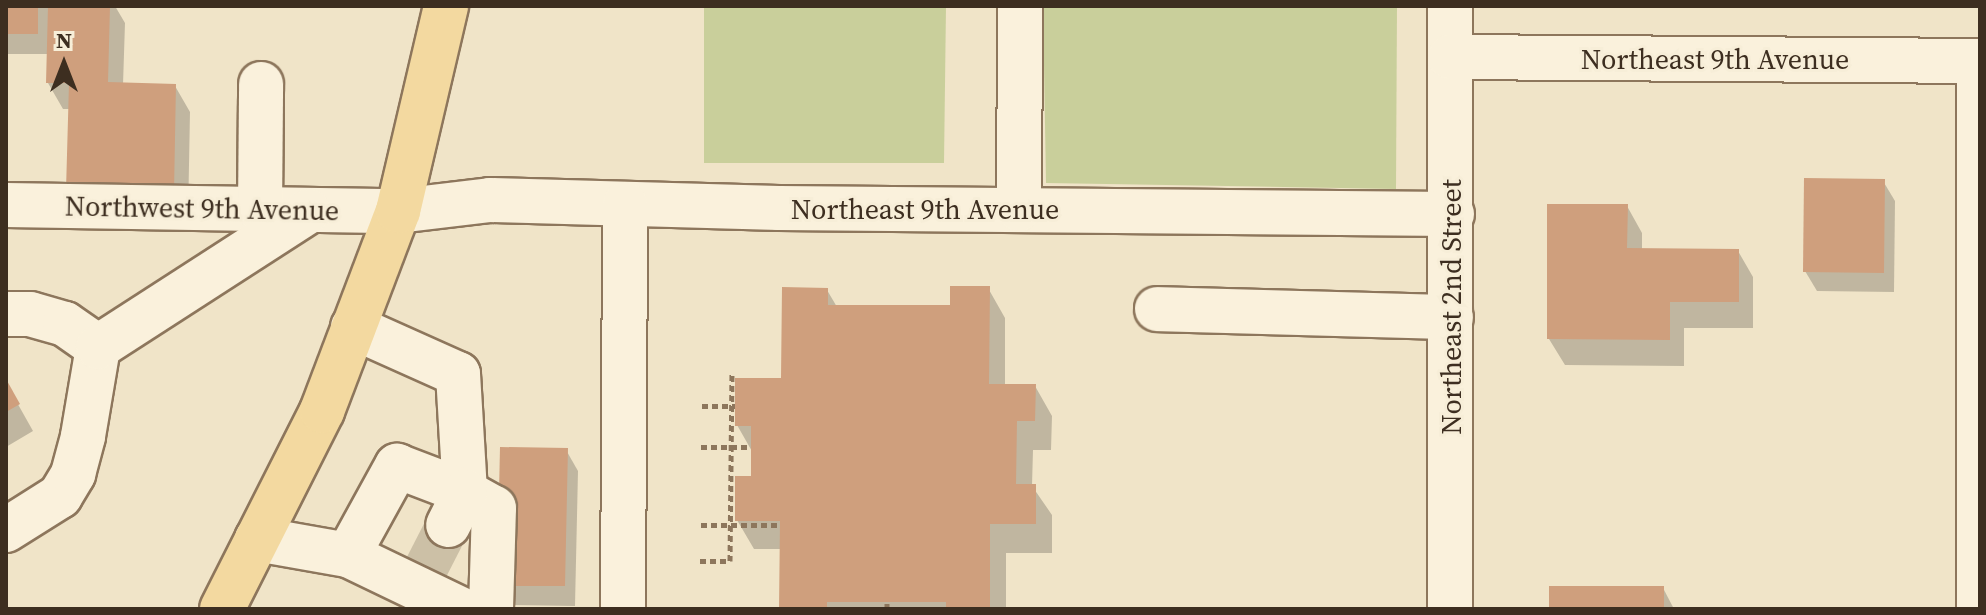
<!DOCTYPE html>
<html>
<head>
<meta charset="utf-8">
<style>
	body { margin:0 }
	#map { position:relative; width:1986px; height:615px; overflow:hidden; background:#f0e4c8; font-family:"Source Serif 4",serif }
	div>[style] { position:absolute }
	.green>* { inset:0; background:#c9cf9b }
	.shadow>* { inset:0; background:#0003 }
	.building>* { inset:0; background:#cf9f7d }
	.minor-tunnel>* { height:44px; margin-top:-22px; transform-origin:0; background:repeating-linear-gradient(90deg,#ccc0a6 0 44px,transparent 0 66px) }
	.path>* { height:5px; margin-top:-2.5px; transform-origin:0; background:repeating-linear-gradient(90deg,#8d765c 0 6px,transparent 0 10px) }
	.roads { filter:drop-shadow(2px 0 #8d765c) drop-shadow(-2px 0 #8d765c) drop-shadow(0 2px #8d765c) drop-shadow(0 -2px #8d765c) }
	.minor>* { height:44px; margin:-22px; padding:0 22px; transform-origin:22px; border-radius:22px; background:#faf1dc }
	.major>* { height:44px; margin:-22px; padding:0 22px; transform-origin:22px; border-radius:22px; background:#f3d9a0 }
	span { translate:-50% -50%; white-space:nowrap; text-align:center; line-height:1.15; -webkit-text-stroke:6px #f7eed8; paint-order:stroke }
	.street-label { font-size:28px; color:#3d2e20 }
	.frame { position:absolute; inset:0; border:8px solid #3d2e20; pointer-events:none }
	.north { position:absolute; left:24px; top:24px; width:80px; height:80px; -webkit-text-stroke:6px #f7eed8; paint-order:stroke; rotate:0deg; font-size:22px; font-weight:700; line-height:32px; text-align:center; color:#3d2e20 }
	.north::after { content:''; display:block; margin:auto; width:28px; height:36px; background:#3d2e20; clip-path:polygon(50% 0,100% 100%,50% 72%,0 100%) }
</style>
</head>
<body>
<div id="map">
	<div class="green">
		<i style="clip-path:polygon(704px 6px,946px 6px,944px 163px,704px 163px)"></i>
		<i style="clip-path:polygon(1043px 6px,1397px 6px,1396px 189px,1046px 183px)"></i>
	</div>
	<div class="shadow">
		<i style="clip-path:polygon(6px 6px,115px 6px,125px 23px,123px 85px,175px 86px,190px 112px,188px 218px,71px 109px,63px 109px,48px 83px,49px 54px,6px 54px)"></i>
		<i style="clip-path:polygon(1883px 181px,1895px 201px,1894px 292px,1817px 291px,1805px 271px)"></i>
		<i style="clip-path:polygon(1627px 206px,1642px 233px,1642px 251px,1738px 251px,1753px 277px,1753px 328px,1684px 328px,1684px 366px,1565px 365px,1549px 339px)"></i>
		<i style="clip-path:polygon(988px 288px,1005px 318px,1005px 386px,1035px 386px,1052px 416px,1051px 450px,1033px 450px,1032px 486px,1052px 515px,1052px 553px,1006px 553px,1006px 609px,781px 609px,782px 549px,754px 549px,737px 520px,752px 478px,753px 453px,737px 425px,783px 381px,827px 290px,837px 307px,952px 307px)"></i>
		<i style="clip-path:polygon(6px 383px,33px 431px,6px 447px)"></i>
		<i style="clip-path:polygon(566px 450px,578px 471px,575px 606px,511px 605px,500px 585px)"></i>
		<i style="clip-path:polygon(1663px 588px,1674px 609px,1551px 609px)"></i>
	</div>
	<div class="building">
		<i style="clip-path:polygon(6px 6px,38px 6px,38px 34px,6px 34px)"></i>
		<i style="clip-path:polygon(48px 6px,110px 6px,108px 82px,176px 84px,174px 192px,66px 190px,69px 83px,46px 83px)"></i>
		<i style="clip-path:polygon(1804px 178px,1885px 179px,1884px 273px,1803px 272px)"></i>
		<i style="clip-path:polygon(1547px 204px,1628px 204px,1627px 248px,1739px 249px,1739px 302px,1670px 302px,1670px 340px,1547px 339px)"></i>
		<i style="clip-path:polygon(950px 286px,990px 286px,989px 384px,1036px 384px,1035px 421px,1017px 421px,1016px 484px,1036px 484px,1036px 524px,990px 524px,990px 609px,946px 609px,946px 602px,827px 602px,827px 609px,779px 609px,780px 521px,735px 521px,735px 476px,751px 476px,751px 426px,735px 426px,735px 378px,781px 378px,782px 287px,828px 288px,828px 305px,950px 305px)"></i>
		<i style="clip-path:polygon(6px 379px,20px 404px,6px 412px)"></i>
		<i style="clip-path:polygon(500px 447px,568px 448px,565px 586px,497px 586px)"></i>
		<i style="clip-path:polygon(1549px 586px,1664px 586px,1664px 609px,1549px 609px)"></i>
	</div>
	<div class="minor-tunnel">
		<i style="left:424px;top:572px;width:53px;rotate:-62.9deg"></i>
	</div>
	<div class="path">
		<i style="left:702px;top:406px;width:33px"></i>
		<i style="left:701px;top:447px;width:50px"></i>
		<i style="left:701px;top:525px;width:79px"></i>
		<i style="left:700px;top:561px;width:30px"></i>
		<i style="left:730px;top:561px;width:187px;rotate:-89.4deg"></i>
		<i style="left:887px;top:609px;width:7px;rotate:-90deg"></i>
	</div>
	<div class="roads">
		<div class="minor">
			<i style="left:1450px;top:6px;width:603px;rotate:90deg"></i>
			<i style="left:1450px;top:57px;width:530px;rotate:0.43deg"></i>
			<i style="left:1979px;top:61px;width:548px;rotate:90deg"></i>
			<i style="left:6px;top:205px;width:392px;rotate:0.9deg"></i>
			<i style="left:398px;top:211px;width:93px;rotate:-6.8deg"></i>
			<i style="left:490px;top:200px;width:289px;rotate:1.6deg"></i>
			<i style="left:779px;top:208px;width:673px;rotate:0.51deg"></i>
			<i style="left:1019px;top:209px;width:203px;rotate:-89.7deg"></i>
			<i style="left:260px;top:210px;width:126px;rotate:-89.5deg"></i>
			<i style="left:1157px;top:309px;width:294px;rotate:1.6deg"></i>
			<i style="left:6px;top:314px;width:24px"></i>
			<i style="left:30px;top:314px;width:36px;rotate:16deg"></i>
			<i style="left:65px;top:324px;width:40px;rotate:34.9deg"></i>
			<i style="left:353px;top:327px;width:115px;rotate:24.1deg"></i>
			<i style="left:458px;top:374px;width:118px;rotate:86.6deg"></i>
			<i style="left:465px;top:492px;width:33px;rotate:29deg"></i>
			<i style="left:494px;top:508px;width:101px;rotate:91.7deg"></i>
			<i style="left:6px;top:530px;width:64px;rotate:-32.2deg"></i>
			<i style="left:60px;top:496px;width:26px;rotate:-59deg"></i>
			<i style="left:73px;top:474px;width:39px;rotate:-75deg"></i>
			<i style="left:83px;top:436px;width:90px;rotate:-80.4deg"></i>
			<i style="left:98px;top:347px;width:251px;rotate:-32.8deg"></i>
			<i style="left:257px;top:539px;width:92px;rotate:10deg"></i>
			<i style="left:348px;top:555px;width:124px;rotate:25.7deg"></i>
			<i style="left:348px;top:555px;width:102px;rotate:-61.2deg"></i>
			<i style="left:397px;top:466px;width:73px;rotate:20.9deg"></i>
			<i style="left:465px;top:492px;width:37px;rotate:117deg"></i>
			<i style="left:623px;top:609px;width:405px;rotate:-89.7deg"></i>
		</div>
		<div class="major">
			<i style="left:222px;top:609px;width:222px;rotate:-63.2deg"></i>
			<i style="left:322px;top:411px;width:214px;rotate:-69.2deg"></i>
			<i style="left:398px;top:211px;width:211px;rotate:-76.8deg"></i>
		</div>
	</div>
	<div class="street-label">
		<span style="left:1715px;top:59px">Northeast 9th Avenue</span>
		<span style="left:202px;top:208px;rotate:1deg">Northwest 9th Avenue</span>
		<span style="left:925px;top:209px">Northeast 9th Avenue</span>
		<span style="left:1451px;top:307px;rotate:-90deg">Northeast 2nd Street</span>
	</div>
	<div class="frame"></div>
	<div class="north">N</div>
</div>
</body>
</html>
